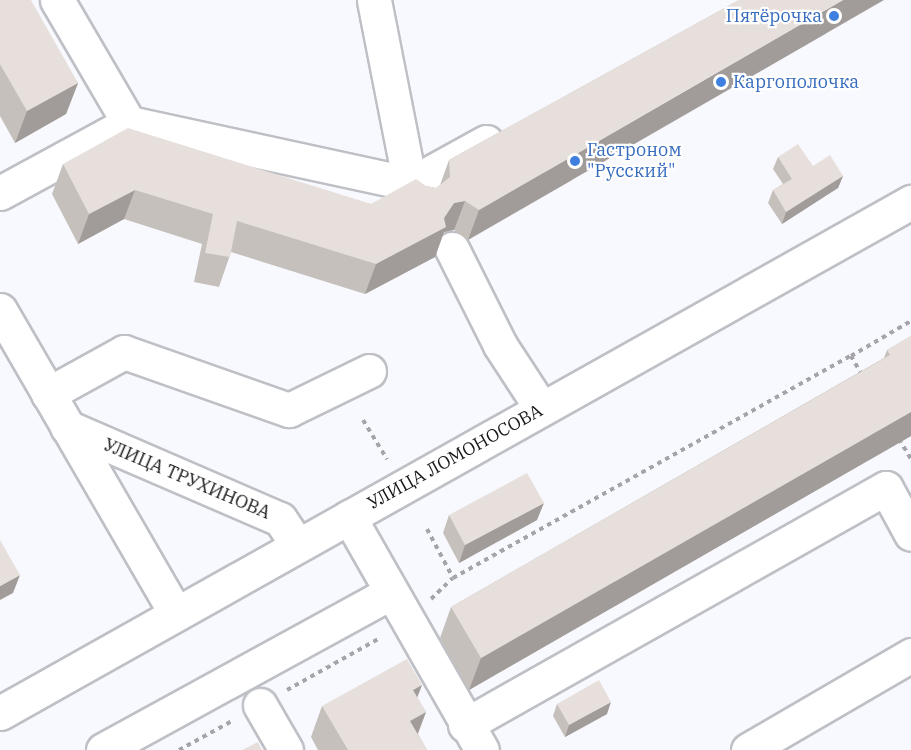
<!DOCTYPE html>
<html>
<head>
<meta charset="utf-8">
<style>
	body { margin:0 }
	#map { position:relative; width:911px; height:750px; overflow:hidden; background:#f8f9fe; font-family:"IBM Plex Serif",serif }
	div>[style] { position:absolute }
	.path>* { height:4px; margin-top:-2px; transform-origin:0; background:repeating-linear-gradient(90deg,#a5a5a9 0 4.5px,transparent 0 9px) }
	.roads { filter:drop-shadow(2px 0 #bec0c6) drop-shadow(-2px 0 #bec0c6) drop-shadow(0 2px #bec0c6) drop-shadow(0 -2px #bec0c6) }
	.minor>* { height:33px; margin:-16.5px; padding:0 16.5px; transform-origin:16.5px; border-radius:16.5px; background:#fff }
	.wall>* { inset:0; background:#c6c0bc }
	.shaded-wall>* { inset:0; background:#a19c99 }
	.building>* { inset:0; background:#e6dfdb }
	.dots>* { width:16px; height:16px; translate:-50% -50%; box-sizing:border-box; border:3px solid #fff; border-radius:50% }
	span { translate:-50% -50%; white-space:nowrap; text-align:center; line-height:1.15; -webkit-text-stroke:4.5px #fff; paint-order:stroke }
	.shop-label { font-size:18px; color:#366cbe }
	.right { translate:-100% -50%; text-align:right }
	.left { translate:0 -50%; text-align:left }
	.street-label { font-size:18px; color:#17171a }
</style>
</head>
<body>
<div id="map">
	<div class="path">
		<i style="left:862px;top:375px;width:22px;rotate:-120deg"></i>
		<i style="left:851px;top:356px;width:69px;rotate:-30.3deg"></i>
		<i style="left:363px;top:420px;width:46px;rotate:58.4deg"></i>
		<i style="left:899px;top:439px;width:23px;rotate:59deg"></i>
		<i style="left:427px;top:529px;width:55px;rotate:62deg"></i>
		<i style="left:431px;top:599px;width:30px;rotate:-44deg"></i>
		<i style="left:453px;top:578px;width:456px;rotate:-29.2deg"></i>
		<i style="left:287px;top:690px;width:107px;rotate:-29.2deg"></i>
		<i style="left:179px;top:750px;width:63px;rotate:-28.6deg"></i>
	</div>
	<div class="roads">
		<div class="minor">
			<i style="left:57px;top:0;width:143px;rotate:59.7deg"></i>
			<i style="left:129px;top:123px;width:288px;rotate:12.2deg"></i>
			<i style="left:410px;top:184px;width:187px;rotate:-101.1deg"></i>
			<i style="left:0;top:193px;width:147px;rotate:-28.5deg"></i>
			<i style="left:422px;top:199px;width:19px;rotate:-129deg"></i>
			<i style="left:410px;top:184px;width:87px;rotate:-28.9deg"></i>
			<i style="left:452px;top:249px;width:107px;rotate:63.4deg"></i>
			<i style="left:500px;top:345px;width:75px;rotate:56.9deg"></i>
			<i style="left:0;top:310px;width:351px;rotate:59.9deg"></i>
			<i style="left:48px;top:394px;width:87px;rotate:-28.9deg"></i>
			<i style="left:124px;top:352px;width:175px;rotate:19.4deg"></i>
			<i style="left:289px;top:410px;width:89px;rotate:-26deg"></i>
			<i style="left:67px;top:427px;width:232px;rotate:23.4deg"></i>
			<i style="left:280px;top:519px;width:30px;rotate:56deg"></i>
			<i style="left:349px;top:517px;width:268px;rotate:60.3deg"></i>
			<i style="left:260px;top:705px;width:52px;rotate:60deg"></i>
			<i style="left:0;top:713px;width:1045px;rotate:-29.29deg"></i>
			<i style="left:465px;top:725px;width:483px;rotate:-29.4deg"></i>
			<i style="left:886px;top:488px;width:52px;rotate:61.5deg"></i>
			<i style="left:103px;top:750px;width:327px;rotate:-28.7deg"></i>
			<i style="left:748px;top:750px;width:189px;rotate:-30.2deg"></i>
		</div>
	</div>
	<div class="wall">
		<i style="clip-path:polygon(0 0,78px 83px,66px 114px,15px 143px,0 116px)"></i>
		<i style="clip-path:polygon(739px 0,468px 240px,454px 230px,444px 232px,435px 257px,365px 294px,231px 252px,219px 287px,194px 282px,202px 244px,124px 219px,78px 244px,52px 194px,63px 164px,371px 204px,426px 186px,436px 188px,440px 185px,449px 160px)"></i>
		<i style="clip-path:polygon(778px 157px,843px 176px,838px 188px,782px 224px,768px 203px,773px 190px,783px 184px,773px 169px)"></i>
		<i style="clip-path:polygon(911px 336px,911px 436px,469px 690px,440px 638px,451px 607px,884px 358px,887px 350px)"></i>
		<i style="clip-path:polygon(449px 515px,537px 520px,459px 563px,443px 533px)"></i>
		<i style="clip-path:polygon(422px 685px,417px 697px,426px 712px,418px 734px,427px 750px,318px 750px,311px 737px,322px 706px)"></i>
		<i style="clip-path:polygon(557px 704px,607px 714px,565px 737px,553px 716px)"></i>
	</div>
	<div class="shaded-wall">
		<i style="clip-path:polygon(843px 0,884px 0,468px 240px,479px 210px)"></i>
		<i style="clip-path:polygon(78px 83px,66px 114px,15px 143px,27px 111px)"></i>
		<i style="clip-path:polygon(843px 176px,838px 188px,782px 224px,786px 212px)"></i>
		<i style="clip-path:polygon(135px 190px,124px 219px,78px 244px,89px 214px)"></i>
		<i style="clip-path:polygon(465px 201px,454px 230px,444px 232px,435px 257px,365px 294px,376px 264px,444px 218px,454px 203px)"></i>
		<i style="clip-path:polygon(911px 412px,911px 436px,469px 690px,481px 658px)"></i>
		<i style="clip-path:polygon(544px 503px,537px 520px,459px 563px,465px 545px)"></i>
		<i style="clip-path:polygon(20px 575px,13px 593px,0 600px,0 586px)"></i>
		<i style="clip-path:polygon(422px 685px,410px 716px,413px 690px)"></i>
		<i style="clip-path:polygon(611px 702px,607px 714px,565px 737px,569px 725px)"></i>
		<i style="clip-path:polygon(426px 712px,414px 743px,410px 721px)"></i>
	</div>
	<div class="building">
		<i style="clip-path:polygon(0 0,31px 0,78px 83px,27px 111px,0 64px)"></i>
		<i style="clip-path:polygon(739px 0,843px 0,479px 210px,465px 201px,454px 203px,444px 218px,446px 227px,376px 264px,237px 221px,230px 257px,205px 253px,213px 214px,135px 190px,89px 214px,63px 164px,128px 128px,371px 204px,416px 179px,426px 186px,436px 188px,450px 177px,449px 160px)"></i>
		<i style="clip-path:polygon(798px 144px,813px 166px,830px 155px,843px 176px,786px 212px,773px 190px,792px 179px,778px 157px)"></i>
		<i style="clip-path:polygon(911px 336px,911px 412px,481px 658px,451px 607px,890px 355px,887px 350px)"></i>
		<i style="clip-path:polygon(527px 473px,544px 503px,465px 545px,449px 515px)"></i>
		<i style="clip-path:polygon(0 540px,20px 575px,0 586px)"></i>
		<i style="clip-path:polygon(407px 659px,422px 685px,413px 690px,426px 712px,410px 721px,427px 750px,348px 750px,322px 706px)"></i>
		<i style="clip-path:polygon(599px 680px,611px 702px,569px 725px,557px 704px)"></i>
		<i style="clip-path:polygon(258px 742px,262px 750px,242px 750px)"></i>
	</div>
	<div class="dots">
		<i style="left:834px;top:16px;background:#3f7fe0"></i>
		<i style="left:721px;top:82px;background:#3f7fe0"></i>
		<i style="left:575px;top:161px;background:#3f7fe0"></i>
	</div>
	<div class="shop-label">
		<span class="right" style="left:822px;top:16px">Пятёрочка</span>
		<span class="left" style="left:733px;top:82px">Каргополочка</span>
		<span class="left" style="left:587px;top:161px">Гастроном<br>"Русский"</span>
	</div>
	<div class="street-label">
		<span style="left:455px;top:457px;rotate:-29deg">УЛИЦА ЛОМОНОСОВА</span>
		<span style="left:187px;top:479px;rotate:23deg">УЛИЦА ТРУХИНОВА</span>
	</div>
</div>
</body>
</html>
